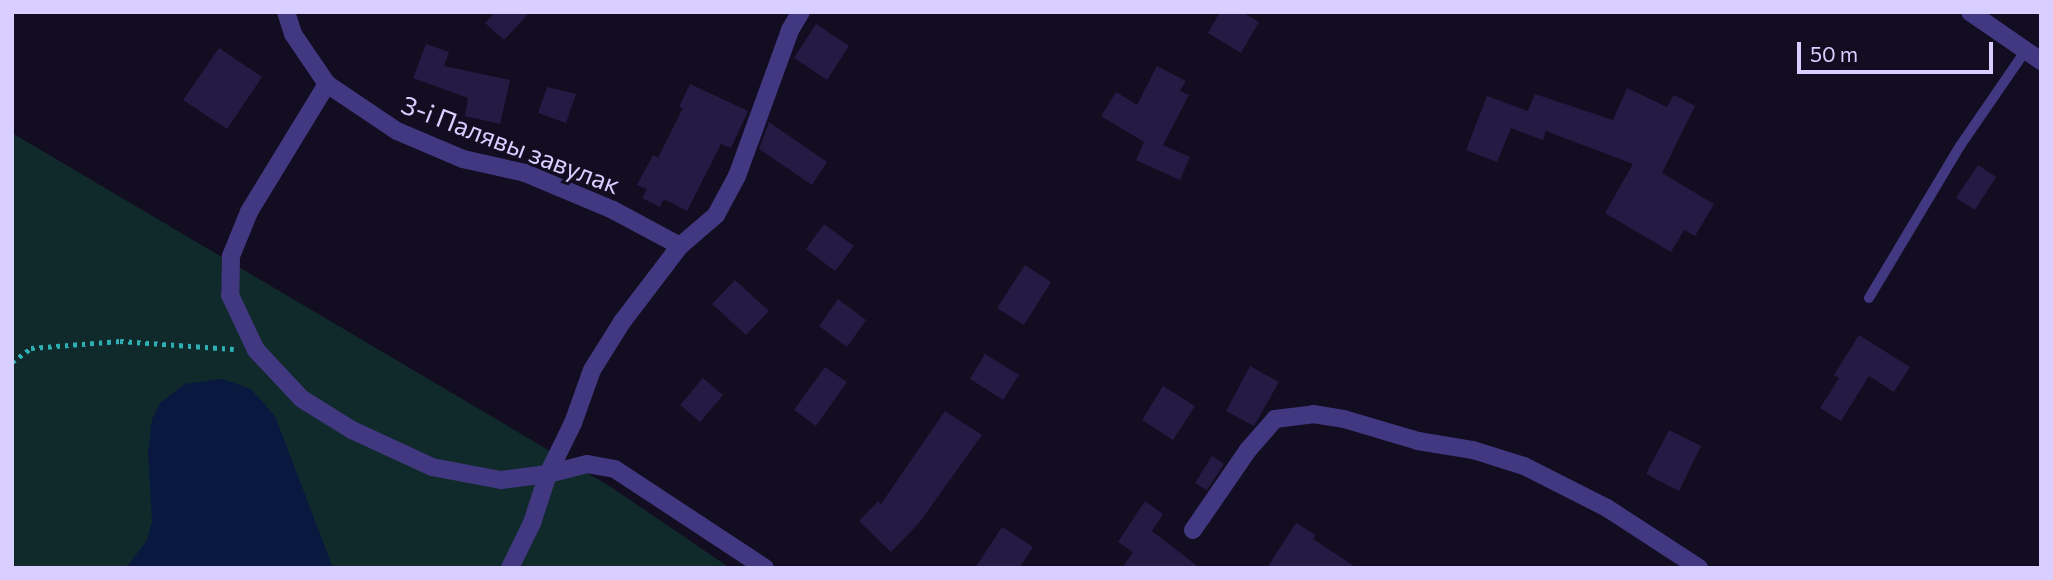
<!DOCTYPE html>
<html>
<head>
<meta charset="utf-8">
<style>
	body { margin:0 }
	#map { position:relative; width:2053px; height:580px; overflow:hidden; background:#130d22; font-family:Commissioner,sans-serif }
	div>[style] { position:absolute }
	.green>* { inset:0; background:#102a2c }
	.water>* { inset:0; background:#09183f }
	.building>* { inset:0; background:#251a43 }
	.path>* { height:4.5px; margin-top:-2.25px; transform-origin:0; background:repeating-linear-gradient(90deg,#2eafb3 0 3.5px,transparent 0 8.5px) }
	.lane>* { height:10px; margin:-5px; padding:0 5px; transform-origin:5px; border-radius:5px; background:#423881 }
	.street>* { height:18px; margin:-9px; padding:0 9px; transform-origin:9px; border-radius:9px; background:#423881 }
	span { translate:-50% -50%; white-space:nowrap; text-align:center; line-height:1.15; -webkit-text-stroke:6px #130d22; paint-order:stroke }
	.street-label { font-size:26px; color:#d8ceff }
	.frame { position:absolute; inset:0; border:14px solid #d8ceff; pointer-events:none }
	.scale { position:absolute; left:1797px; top:42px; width:196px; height:32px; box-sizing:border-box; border:4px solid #d8ceff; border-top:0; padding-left:9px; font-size:21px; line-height:24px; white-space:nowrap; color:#d8ceff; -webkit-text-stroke:5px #130d22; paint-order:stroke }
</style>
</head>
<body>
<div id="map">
	<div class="green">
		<i style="clip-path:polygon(12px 133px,611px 487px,730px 568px,12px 568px)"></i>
	</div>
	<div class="water">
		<i style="clip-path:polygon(222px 379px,251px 389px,275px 416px,333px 568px,126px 568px,147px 540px,152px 521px,148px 452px,152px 419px,160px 403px,185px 384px)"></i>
	</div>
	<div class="building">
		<i style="clip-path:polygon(495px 12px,530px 12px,504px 40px,485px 23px)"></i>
		<i style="clip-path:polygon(1220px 12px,1242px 12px,1259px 22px,1241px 53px,1208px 33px)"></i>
		<i style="clip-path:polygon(816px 24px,849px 46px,827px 80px,794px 58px)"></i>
		<i style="clip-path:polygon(426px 44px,449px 52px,444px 66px,510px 80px,500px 124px,465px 116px,468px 98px,413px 78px)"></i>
		<i style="clip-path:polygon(219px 48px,262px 77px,227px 129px,183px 100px)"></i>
		<i style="clip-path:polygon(1157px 66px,1186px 81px,1180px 91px,1189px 95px,1163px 145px,1190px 157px,1180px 180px,1136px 160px,1144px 142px,1101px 116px,1116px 92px,1137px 105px)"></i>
		<i style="clip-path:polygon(690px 84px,748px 111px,731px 148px,721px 144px,687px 211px,664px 199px,660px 207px,642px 198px,647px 189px,637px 185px,653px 155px,658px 158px,683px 108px,679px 107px)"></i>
		<i style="clip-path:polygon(547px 87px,576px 94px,566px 123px,538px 113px)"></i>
		<i style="clip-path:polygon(1627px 88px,1667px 107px,1674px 95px,1695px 106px,1662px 173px,1714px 204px,1695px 236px,1684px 230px,1671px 252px,1605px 213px,1633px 164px,1546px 131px,1543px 140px,1511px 128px,1497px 162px,1466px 150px,1487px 96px,1528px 111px,1535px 94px,1613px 120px)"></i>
		<i style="clip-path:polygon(769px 122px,827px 162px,812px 185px,759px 149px)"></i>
		<i style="clip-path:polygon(1978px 165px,1996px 177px,1975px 210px,1956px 198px)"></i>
		<i style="clip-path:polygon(824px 224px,854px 246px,835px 271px,806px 249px)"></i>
		<i style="clip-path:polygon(1025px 265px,1051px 282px,1024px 325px,997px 308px)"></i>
		<i style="clip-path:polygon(735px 280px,769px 311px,746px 335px,712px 304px)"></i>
		<i style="clip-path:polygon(838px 299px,866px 320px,847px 347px,819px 326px)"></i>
		<i style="clip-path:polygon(1859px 335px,1910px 367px,1894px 392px,1869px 376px,1841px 421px,1820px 408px,1839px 378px,1834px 375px)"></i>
		<i style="clip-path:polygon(985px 354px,1019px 375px,1003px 400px,970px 379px)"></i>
		<i style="clip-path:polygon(1250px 366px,1279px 382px,1254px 426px,1226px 411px)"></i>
		<i style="clip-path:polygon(825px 367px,847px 382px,816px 426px,794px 410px)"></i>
		<i style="clip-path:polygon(703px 378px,723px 395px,700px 422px,680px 405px)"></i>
		<i style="clip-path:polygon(1163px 386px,1195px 406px,1173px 440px,1142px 420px)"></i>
		<i style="clip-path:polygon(945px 411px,982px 435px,919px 523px,891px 552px,859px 521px,878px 501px,881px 504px)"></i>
		<i style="clip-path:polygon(1669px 430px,1701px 446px,1679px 491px,1646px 474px)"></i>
		<i style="clip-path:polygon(1212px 456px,1224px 464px,1207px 490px,1195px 483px)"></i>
		<i style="clip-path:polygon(1145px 501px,1163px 514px,1152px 531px,1200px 568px,1122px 568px,1133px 552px,1118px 542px)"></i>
		<i style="clip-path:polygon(1296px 523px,1316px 535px,1313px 539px,1357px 568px,1267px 568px)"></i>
		<i style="clip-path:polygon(1002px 527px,1033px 547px,1019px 568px,975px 568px)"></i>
	</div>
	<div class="path">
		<i style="left:12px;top:362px;width:24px;rotate:-36deg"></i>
		<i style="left:31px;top:348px;width:89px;rotate:-4.5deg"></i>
		<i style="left:120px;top:341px;width:114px;rotate:4deg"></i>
	</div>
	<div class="lane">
		<i style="left:1869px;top:298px;width:177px;rotate:-59.1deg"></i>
		<i style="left:1960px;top:146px;width:116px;rotate:-55.5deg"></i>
	</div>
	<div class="street">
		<i style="left:286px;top:12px;width:23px;rotate:72deg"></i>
		<i style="left:293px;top:34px;width:60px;rotate:55.8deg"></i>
		<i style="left:327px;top:84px;width:84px;rotate:33.9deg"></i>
		<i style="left:397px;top:131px;width:72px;rotate:23deg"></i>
		<i style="left:463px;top:159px;width:64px;rotate:12.7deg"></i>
		<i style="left:525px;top:173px;width:95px;rotate:22.8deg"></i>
		<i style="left:613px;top:210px;width:76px;rotate:28.2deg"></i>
		<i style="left:1970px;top:12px;width:86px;rotate:34.6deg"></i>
		<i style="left:327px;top:84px;width:150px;rotate:121.4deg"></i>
		<i style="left:249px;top:212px;width:48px;rotate:112.2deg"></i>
		<i style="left:231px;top:256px;width:39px;rotate:91deg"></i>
		<i style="left:230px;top:295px;width:61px;rotate:64.7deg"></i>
		<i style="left:256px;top:350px;width:67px;rotate:46.8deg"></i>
		<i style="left:302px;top:399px;width:59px;rotate:31.8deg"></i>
		<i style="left:352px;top:430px;width:88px;rotate:24.8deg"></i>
		<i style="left:432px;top:467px;width:70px;rotate:10.7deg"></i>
		<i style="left:501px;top:480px;width:47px;rotate:-7.3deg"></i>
		<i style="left:548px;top:474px;width:52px;rotate:108.1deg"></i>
		<i style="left:532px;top:523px;width:50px;rotate:116.1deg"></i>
		<i style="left:1193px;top:530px;width:97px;rotate:-55.5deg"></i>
		<i style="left:1248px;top:450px;width:41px;rotate:-48.9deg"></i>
		<i style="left:1275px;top:419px;width:38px;rotate:-7deg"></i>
		<i style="left:1313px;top:414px;width:31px;rotate:9deg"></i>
		<i style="left:1344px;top:419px;width:77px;rotate:16.6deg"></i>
		<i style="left:1418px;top:441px;width:56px;rotate:9.3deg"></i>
		<i style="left:1473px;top:450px;width:53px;rotate:17.4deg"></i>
		<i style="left:1524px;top:466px;width:93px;rotate:26.8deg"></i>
		<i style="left:1607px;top:508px;width:110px;rotate:33.1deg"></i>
		<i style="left:765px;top:568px;width:180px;rotate:-146.6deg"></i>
		<i style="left:615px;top:469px;width:28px;rotate:-170deg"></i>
		<i style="left:587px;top:464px;width:40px;rotate:165.6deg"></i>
		<i style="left:548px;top:474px;width:57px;rotate:-63.9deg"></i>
		<i style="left:573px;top:423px;width:56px;rotate:-70.3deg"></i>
		<i style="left:592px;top:370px;width:57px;rotate:-58deg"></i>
		<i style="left:622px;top:322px;width:96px;rotate:-52.7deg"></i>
		<i style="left:680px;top:246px;width:48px;rotate:-40.7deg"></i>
		<i style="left:716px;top:215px;width:44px;rotate:-61.7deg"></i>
		<i style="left:737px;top:176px;width:155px;rotate:-70deg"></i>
		<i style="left:790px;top:30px;width:21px;rotate:-59deg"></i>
	</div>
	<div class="street-label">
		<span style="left:511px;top:144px;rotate:21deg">3-і Палявы завулак</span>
	</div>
	<div class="frame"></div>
	<div class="scale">50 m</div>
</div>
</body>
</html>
